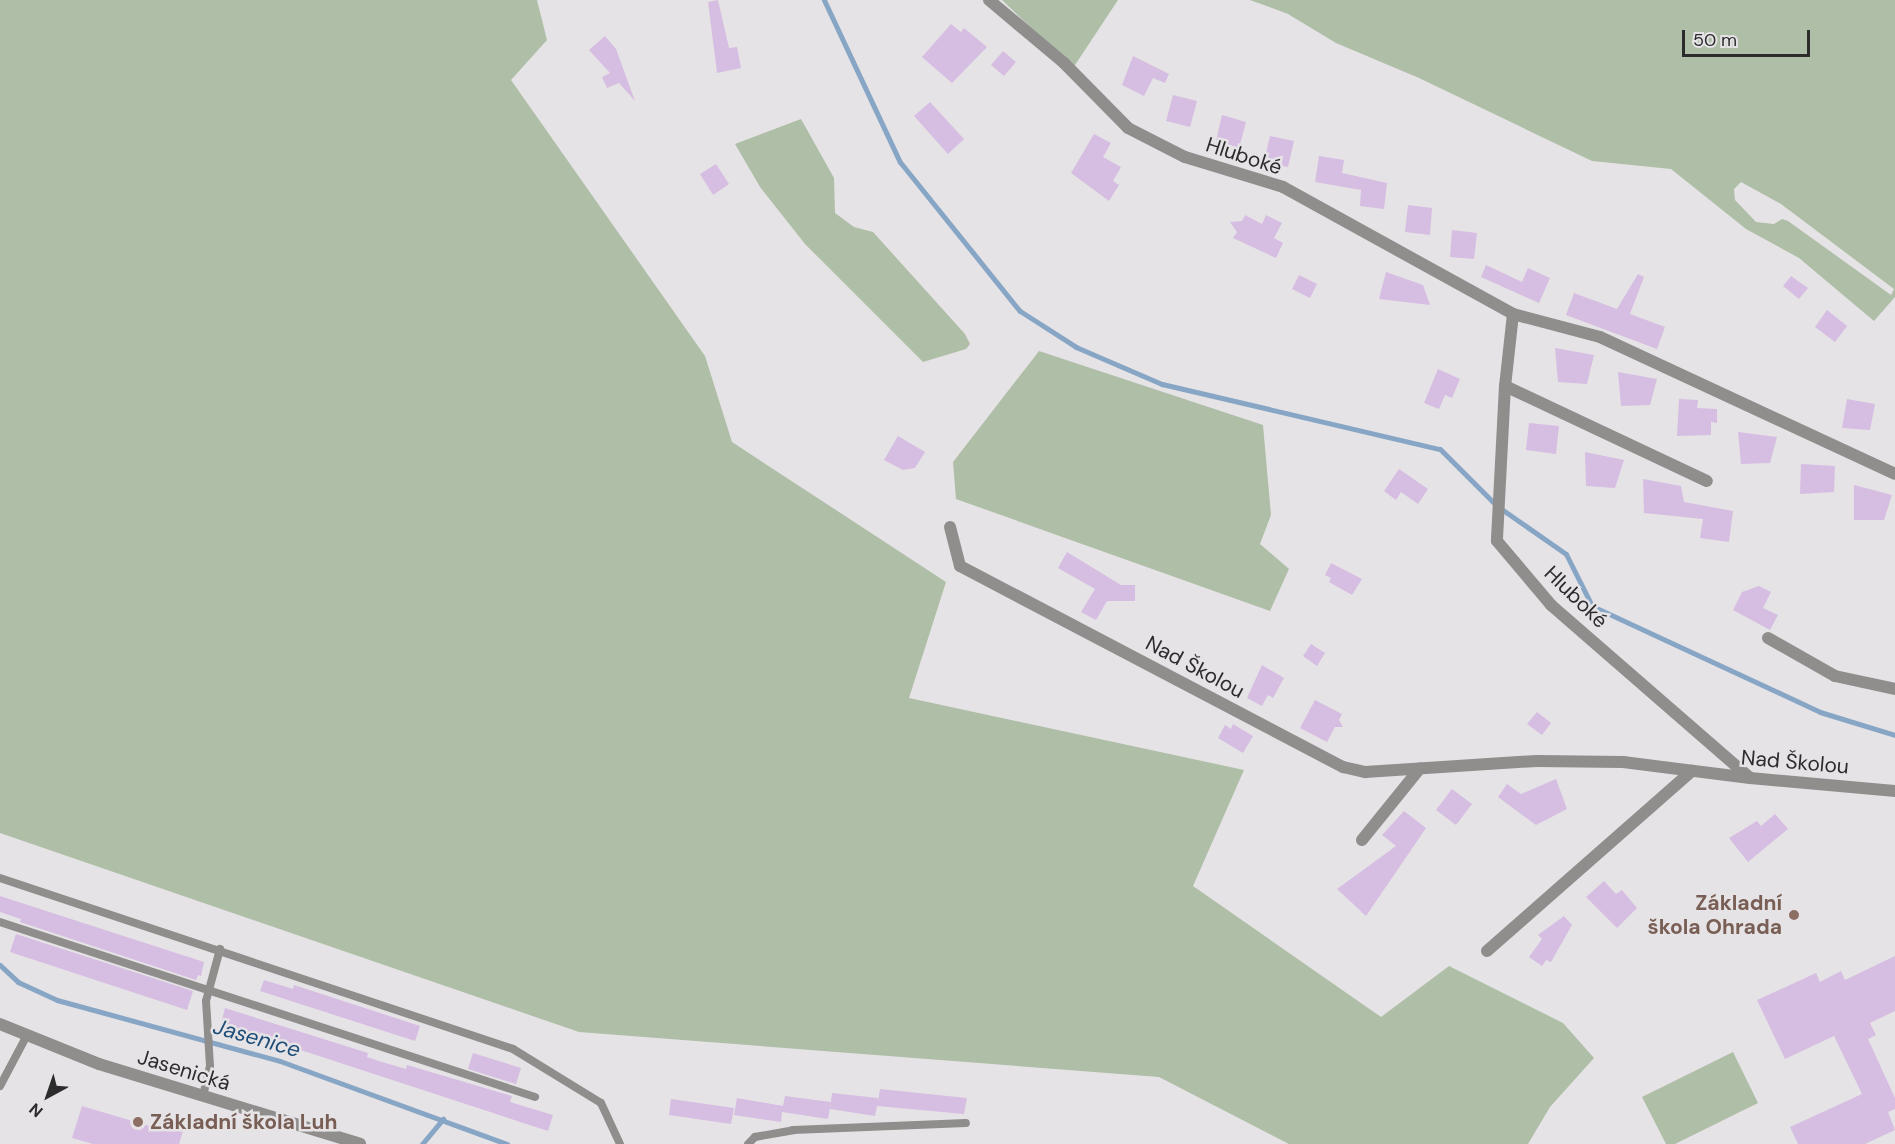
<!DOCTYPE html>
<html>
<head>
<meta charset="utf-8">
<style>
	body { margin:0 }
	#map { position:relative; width:1895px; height:1144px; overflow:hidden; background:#e6e3e6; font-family:"DM Sans",sans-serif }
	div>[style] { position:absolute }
	.green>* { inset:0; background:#afbea7 }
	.stream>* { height:5px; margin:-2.5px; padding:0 2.5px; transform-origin:2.5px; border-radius:2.5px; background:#87a5c4 }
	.building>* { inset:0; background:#d6bde2 }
	.service>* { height:8px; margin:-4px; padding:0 4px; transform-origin:4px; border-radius:4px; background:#8f8e8c }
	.minor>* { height:12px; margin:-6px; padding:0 6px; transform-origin:6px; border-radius:6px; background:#8f8e8c }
	.tertiary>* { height:12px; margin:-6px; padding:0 6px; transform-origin:6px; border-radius:6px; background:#8f8e8c }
	.dots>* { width:16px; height:16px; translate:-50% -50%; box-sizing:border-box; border:3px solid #e6e3e6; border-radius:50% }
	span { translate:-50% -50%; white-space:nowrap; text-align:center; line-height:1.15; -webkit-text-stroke:5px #e6e3e6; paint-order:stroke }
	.street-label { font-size:21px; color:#2d2c2d }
	.education-label { font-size:21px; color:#785e54; font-weight:700 }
	.right { translate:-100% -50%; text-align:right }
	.left { translate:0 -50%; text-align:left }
	.water-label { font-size:22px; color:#1f4d77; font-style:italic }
	.north { position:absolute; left:18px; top:1066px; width:60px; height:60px; -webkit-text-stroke:4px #e6e3e6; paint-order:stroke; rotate:220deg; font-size:16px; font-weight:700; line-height:24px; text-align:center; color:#2d2c2d }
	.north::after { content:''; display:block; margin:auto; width:21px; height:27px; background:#2d2c2d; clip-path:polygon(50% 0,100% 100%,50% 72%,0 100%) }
	.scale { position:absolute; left:1682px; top:30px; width:128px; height:27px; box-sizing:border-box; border:3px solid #2d2c2d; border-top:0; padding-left:8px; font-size:18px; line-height:21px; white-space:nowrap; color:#2d2c2d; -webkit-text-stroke:4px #e6e3e6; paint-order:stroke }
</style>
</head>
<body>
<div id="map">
	<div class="green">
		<i style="clip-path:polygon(0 0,537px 0,547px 40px,511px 80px,705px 356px,732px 442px,946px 582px,909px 698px,1244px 770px,1193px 886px,1381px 1017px,1449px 966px,1563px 1023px,1594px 1058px,1550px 1107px,1528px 1144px,1289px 1144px,1159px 1077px,579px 1032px,0 833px)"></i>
		<i style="clip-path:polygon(1002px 0,1118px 0,1073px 68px)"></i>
		<i style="clip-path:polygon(evenodd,1250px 0,1895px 0,1895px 297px,1874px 321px,1799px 258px,1746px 229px,1671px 169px,1592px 161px,1419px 78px,1336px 43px,1288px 14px,1250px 0,1741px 182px,1781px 204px,1894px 289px,1891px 295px,1788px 221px,1782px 219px,1774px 224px,1756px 222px,1735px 200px,1734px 189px,1741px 182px)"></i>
		<i style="clip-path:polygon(801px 119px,834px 178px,835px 213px,854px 227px,873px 232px,965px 334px,970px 344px,966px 349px,923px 362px,805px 244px,760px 187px,735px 144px)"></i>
		<i style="clip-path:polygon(1039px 351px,1263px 425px,1271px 515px,1260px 544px,1289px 569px,1270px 611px,956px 499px,953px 462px)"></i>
		<i style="clip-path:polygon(1733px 1052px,1758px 1103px,1675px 1144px,1666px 1144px,1642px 1097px)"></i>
	</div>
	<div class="stream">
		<i style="left:824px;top:0;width:179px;rotate:64.9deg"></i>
		<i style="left:900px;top:162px;width:191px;rotate:51.2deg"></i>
		<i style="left:1020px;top:311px;width:67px;rotate:32.7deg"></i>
		<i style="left:1076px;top:347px;width:94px;rotate:23.3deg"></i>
		<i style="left:1162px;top:384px;width:285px;rotate:13.2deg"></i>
		<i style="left:1440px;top:449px;width:81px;rotate:45deg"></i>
		<i style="left:1497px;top:506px;width:84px;rotate:34.8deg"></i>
		<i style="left:1566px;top:554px;width:58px;rotate:63.4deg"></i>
		<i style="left:1592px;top:606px;width:251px;rotate:24.9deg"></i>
		<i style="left:1820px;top:712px;width:78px;rotate:17deg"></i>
		<i style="left:0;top:965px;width:25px;rotate:43deg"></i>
		<i style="left:18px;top:982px;width:43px;rotate:24.8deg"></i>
		<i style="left:57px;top:1000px;width:231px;rotate:15.3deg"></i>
		<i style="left:280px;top:1061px;width:242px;rotate:20.1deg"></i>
		<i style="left:422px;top:1144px;width:33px;rotate:-50deg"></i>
	</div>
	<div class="building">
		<i style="clip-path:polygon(718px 0,729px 48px,737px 47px,741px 68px,717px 73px,708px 2px)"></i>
		<i style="clip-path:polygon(951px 24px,961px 32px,964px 28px,987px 47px,952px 83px,922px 57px)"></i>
		<i style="clip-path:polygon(605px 36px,616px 49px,635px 101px,619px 83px,607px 88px,602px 77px,610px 73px,589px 50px)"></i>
		<i style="clip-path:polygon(1003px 51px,1016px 62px,1004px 76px,991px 65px)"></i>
		<i style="clip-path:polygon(1133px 56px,1169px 74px,1165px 83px,1153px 78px,1144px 96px,1122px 85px)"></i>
		<i style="clip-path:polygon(1173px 95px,1197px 101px,1190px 127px,1166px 121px)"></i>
		<i style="clip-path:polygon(930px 102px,964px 139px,948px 154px,914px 116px)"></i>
		<i style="clip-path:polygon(1222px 115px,1246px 122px,1239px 148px,1216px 141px)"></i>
		<i style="clip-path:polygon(1094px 134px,1111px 143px,1103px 157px,1121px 167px,1113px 181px,1119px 185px,1109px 201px,1071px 173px)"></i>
		<i style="clip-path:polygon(1270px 136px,1294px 141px,1288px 167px,1264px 162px)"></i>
		<i style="clip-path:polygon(1319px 156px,1344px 160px,1342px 173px,1387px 183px,1384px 209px,1360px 206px,1361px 190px,1315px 182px)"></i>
		<i style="clip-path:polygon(716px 164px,729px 184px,713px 195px,700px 174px)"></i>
		<i style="clip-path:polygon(1408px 205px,1432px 208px,1430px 235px,1405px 232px)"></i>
		<i style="clip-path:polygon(1245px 215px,1262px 224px,1266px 215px,1282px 223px,1274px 238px,1283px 243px,1276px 258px,1233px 238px,1237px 232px,1230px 222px,1242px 221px)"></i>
		<i style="clip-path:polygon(1452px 230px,1477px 233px,1474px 259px,1450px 257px)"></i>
		<i style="clip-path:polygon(1486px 265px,1522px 282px,1528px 268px,1550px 278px,1539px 303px,1481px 277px)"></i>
		<i style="clip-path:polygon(1386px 272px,1423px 285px,1430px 305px,1379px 299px)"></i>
		<i style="clip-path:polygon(1638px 274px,1644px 277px,1630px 314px,1665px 327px,1657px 349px,1566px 315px,1574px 293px,1617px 309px)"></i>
		<i style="clip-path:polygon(1299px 275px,1317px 284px,1310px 298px,1292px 289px)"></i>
		<i style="clip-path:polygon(1791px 276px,1808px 288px,1799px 299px,1783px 286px)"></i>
		<i style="clip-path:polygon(1827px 310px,1847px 326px,1835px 342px,1815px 327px)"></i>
		<i style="clip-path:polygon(1555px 348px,1594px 355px,1587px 384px,1558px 382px)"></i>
		<i style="clip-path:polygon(1438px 369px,1460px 379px,1452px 398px,1445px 395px,1439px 409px,1424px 403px)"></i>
		<i style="clip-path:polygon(1618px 372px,1657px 379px,1650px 405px,1621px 406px)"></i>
		<i style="clip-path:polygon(1679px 399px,1698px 400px,1697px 408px,1717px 409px,1717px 423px,1711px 422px,1711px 435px,1677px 436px)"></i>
		<i style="clip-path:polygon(1847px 399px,1875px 404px,1870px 430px,1842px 428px)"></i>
		<i style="clip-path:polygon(1529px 423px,1559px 426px,1556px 454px,1526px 450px)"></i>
		<i style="clip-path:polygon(1738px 432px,1777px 437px,1770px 463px,1741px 464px)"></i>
		<i style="clip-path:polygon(898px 436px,925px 452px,915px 468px,903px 470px,884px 460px)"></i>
		<i style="clip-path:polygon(1585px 452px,1624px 460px,1615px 488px,1586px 486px)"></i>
		<i style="clip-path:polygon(1801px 464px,1835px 466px,1834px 492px,1800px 494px)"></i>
		<i style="clip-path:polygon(1399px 469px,1428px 489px,1418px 504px,1401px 492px,1396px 500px,1384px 491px)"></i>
		<i style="clip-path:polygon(1643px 479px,1681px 486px,1684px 502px,1733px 511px,1729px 542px,1700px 538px,1703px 519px,1644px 513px)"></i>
		<i style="clip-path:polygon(1854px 485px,1892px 495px,1884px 520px,1854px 520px)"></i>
		<i style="clip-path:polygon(1067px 552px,1121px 585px,1135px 585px,1135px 601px,1107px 601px,1096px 620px,1081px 612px,1095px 589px,1058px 568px)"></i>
		<i style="clip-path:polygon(1331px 563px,1362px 579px,1352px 595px,1329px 582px,1331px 578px,1325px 575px)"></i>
		<i style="clip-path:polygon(1759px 586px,1771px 592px,1763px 608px,1778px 615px,1770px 630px,1733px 610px,1742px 592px)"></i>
		<i style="clip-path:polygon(1311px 644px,1325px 653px,1317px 666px,1303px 656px)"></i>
		<i style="clip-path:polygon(1262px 665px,1284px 678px,1273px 698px,1268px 695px,1262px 706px,1247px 698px)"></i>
		<i style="clip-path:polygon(1315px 700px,1342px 714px,1339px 720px,1343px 727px,1335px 727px,1327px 742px,1300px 728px)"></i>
		<i style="clip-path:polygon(1537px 712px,1551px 723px,1542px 735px,1527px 724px)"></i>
		<i style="clip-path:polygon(1233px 724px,1253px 736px,1243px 753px,1218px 738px,1225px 725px,1231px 729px)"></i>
		<i style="clip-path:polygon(1556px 779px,1567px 809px,1536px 825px,1498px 797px,1507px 784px,1521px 794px)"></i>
		<i style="clip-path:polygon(1452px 789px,1472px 804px,1456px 825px,1436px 810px)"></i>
		<i style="clip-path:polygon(1404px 811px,1426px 828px,1366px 916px,1337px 889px,1396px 846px,1382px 835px)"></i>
		<i style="clip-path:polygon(1775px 814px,1788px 829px,1748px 862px,1729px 838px,1757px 821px,1761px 826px)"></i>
		<i style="clip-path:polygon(1604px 881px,1616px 894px,1622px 890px,1637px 908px,1617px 928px,1586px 897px)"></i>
		<i style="clip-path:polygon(0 896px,204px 962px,201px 976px,198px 975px,196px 980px,20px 922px,21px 919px,0 912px)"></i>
		<i style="clip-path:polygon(1564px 916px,1572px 925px,1551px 962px,1546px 960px,1542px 966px,1529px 957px,1542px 939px,1538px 935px)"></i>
		<i style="clip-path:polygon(16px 934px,193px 991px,187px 1010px,10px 952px)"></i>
		<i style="clip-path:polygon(1895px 956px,1895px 1011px,1870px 1023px,1876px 1035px,1868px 1039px,1895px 1098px,1895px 1109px,1888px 1112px,1895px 1130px,1865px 1144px,1798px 1144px,1790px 1127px,1862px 1094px,1834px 1036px,1785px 1059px,1757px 1000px,1816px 973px,1820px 982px,1841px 971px,1845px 980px)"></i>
		<i style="clip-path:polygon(264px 980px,293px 989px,294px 985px,420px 1026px,415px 1041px,260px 991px)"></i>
		<i style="clip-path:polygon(225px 1008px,368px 1053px,367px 1057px,382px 1062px,406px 1069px,407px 1065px,512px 1096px,510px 1102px,553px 1115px,548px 1131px,221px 1024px)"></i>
		<i style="clip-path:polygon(473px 1053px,521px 1068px,516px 1084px,468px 1069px)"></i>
		<i style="clip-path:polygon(880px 1089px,967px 1098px,964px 1114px,877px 1106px,875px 1116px,830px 1109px,832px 1093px,878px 1098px,878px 1102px)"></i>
		<i style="clip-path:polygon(785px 1096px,831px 1102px,828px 1119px,782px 1112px,781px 1122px,734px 1115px,737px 1098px,783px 1106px)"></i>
		<i style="clip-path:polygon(671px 1099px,734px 1108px,731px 1124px,669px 1115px)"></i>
		<i style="clip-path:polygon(82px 1106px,156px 1128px,158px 1123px,183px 1131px,179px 1144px,93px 1144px,72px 1138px)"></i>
	</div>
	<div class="service">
		<i style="left:0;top:878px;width:541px;rotate:18.43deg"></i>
		<i style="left:513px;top:1049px;width:103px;rotate:31.5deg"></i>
		<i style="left:601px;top:1103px;width:45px;rotate:65.1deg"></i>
		<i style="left:0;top:922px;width:563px;rotate:18.11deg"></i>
		<i style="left:0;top:1086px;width:55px;rotate:-62deg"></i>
		<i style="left:203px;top:1096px;width:31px;rotate:-77deg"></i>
		<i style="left:210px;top:1066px;width:65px;rotate:-93.5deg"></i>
		<i style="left:206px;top:1001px;width:54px;rotate:-74.9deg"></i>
		<i style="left:748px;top:1144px;width:10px;rotate:-45deg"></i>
		<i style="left:755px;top:1137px;width:39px;rotate:-10deg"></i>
		<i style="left:793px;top:1130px;width:173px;rotate:-2.3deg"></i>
	</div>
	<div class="minor">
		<i style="left:989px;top:0;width:98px;rotate:40deg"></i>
		<i style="left:1064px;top:63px;width:91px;rotate:45.4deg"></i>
		<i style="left:1128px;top:128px;width:64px;rotate:27deg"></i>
		<i style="left:1185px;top:157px;width:102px;rotate:17deg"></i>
		<i style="left:1283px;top:187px;width:263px;rotate:28.9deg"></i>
		<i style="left:1513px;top:314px;width:90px;rotate:14.8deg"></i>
		<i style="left:1600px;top:337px;width:325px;rotate:24.9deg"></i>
		<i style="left:1513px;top:314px;width:72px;rotate:96.3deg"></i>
		<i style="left:1505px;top:386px;width:155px;rotate:93deg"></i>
		<i style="left:1497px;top:541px;width:84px;rotate:49.8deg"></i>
		<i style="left:1551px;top:605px;width:262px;rotate:41deg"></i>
		<i style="left:1505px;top:386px;width:223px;rotate:25.2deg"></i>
		<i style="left:950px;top:527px;width:40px;rotate:75.6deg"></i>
		<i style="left:960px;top:566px;width:433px;rotate:27.7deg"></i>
		<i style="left:1343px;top:767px;width:23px;rotate:13deg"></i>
		<i style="left:1365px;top:772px;width:172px;rotate:-3.7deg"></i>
		<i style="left:1537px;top:761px;width:86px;rotate:0.7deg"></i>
		<i style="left:1623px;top:762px;width:128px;rotate:7.2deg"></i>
		<i style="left:1750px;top:778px;width:146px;rotate:5.1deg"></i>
		<i style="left:1768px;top:638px;width:77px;rotate:29.6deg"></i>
		<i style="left:1835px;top:676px;width:61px;rotate:12.2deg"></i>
		<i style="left:1362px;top:840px;width:92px;rotate:-51.1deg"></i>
		<i style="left:1487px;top:951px;width:273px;rotate:-41.3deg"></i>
	</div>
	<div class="tertiary">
		<i style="left:0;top:1024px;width:107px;rotate:22deg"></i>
		<i style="left:99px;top:1064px;width:273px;rotate:17deg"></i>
	</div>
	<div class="dots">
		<i style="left:1794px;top:915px;background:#8d6e63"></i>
		<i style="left:138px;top:1122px;background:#8d6e63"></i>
	</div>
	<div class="street-label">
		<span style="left:1244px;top:156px;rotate:18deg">Hluboké</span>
		<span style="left:1576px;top:597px;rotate:44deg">Hluboké</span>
		<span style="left:1195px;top:667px;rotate:28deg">Nad Školou</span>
		<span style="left:1795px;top:762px;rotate:5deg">Nad Školou</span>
		<span style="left:184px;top:1070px;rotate:17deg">Jasenická</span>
	</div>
	<div class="education-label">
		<span class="right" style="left:1782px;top:915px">Základní<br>škola Ohrada</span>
		<span class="left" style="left:150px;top:1122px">Základní škola Luh</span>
	</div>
	<div class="water-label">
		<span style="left:257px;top:1038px;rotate:16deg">Jasenice</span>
	</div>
	<div class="north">N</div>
	<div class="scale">50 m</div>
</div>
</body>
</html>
